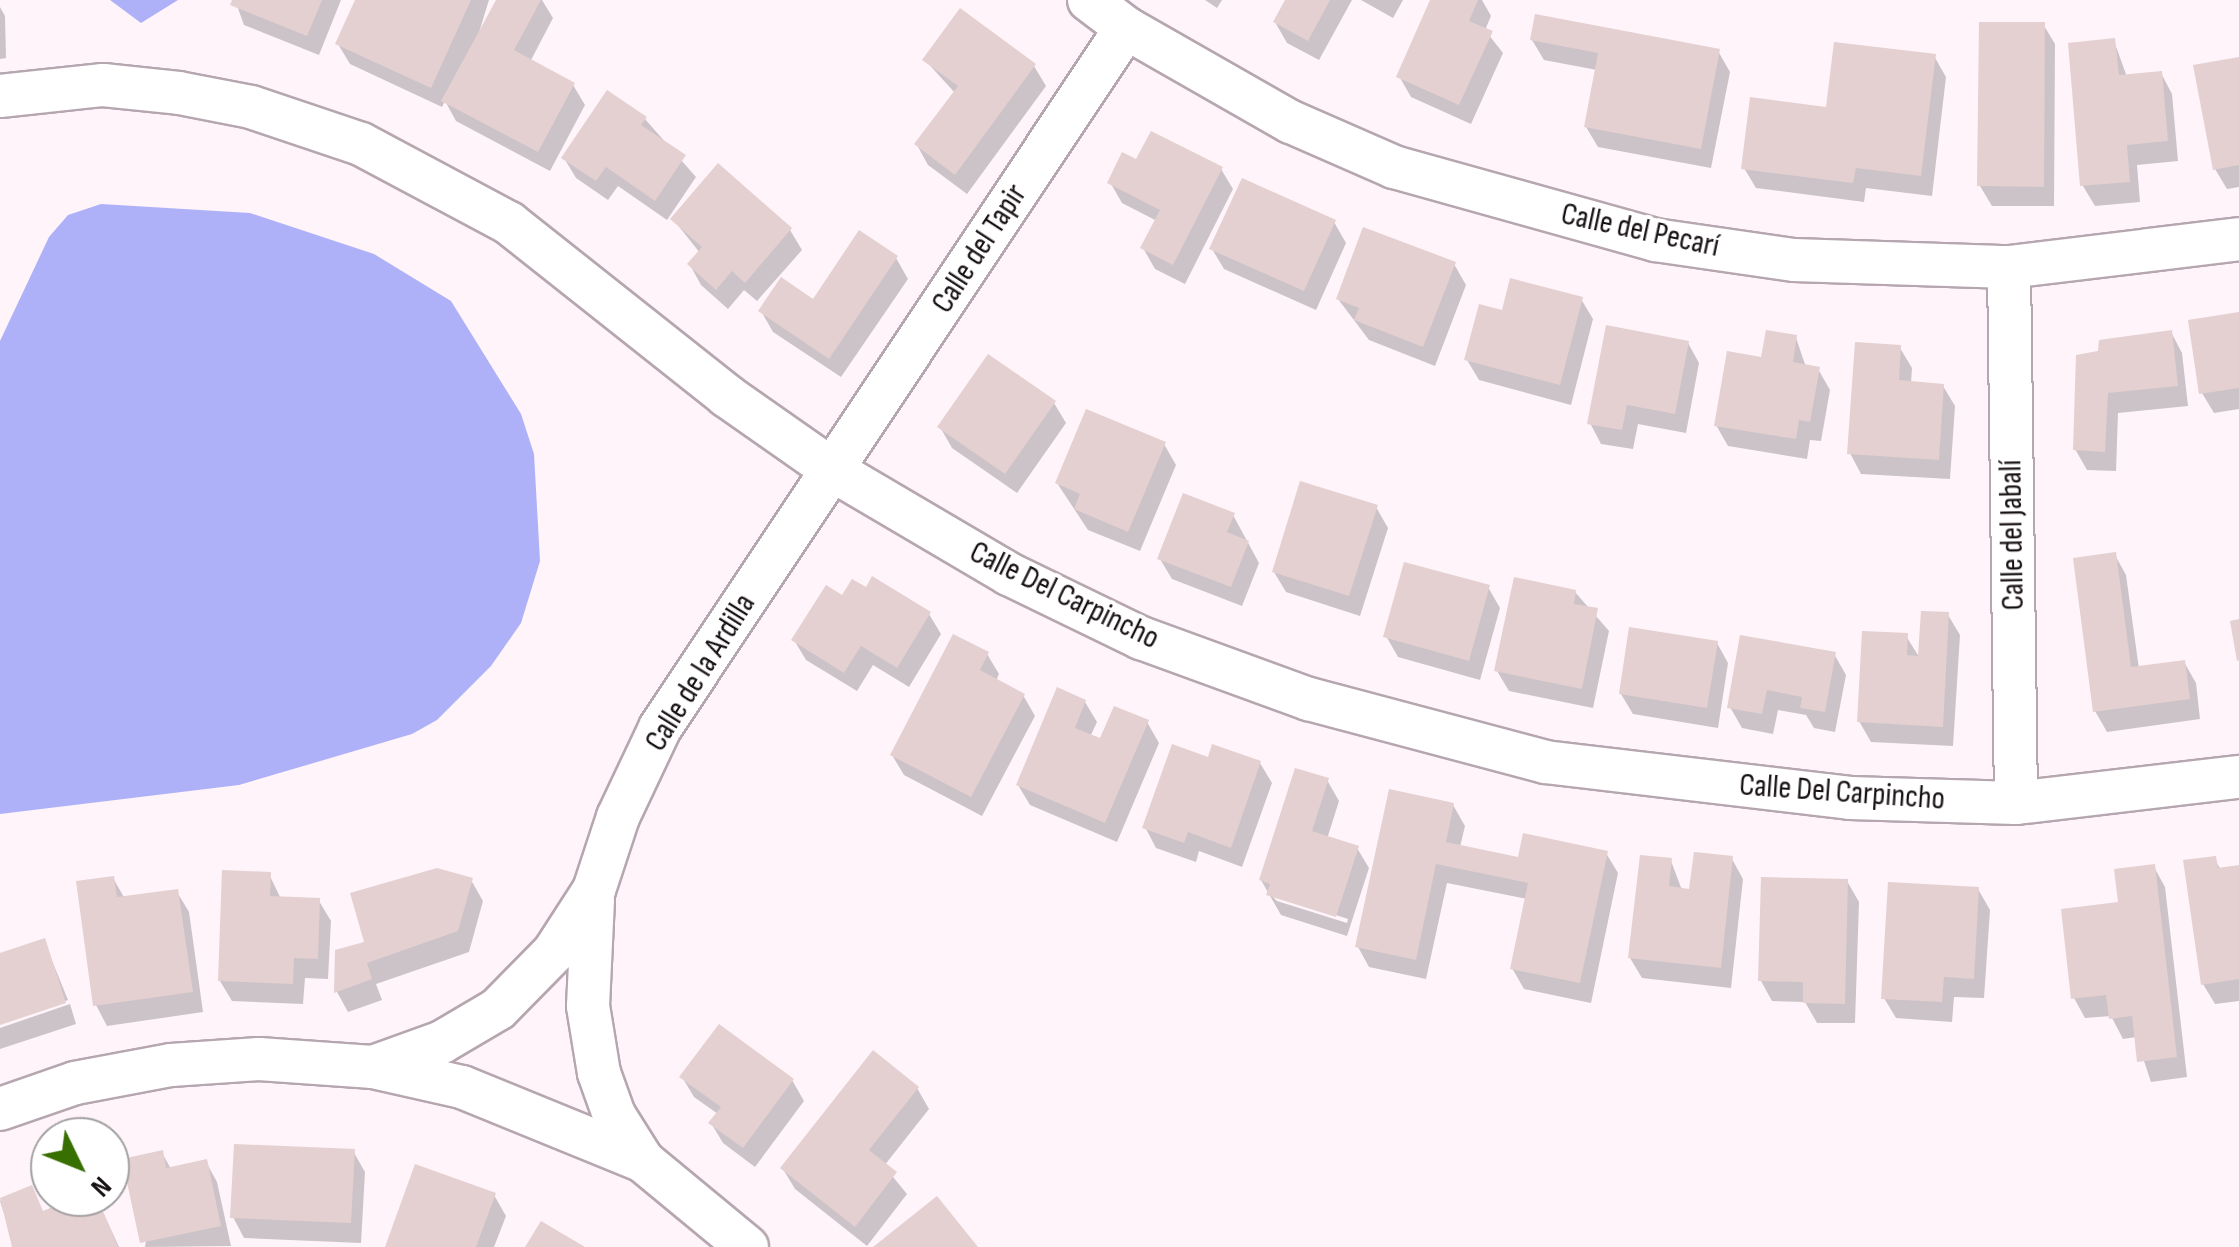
<!DOCTYPE html>
<html>
<head>
<meta charset="utf-8">
<style>
	body { margin:0 }
	#map { position:relative; width:2239px; height:1247px; overflow:hidden; background:#fef4f9; font-family:"Sofia Sans Condensed",sans-serif }
	div>[style] { position:absolute }
	.water>* { inset:0; background:#aeb1f8 }
	.shadow>* { inset:0; background:#0003 }
	.building>* { inset:0; background:#e4cfd1 }
	.roads { filter:drop-shadow(2px 0 #b6a6af) drop-shadow(-2px 0 #b6a6af) drop-shadow(0 2px #b6a6af) drop-shadow(0 -2px #b6a6af) }
	.street>* { height:42px; margin:-21px; padding:0 21px; transform-origin:21px; border-radius:21px; background:#fff }
	span { translate:-50% -50%; white-space:nowrap; text-align:center; line-height:1.15; -webkit-text-stroke:8px #fff; paint-order:stroke }
	.street-label { font-size:32px; color:#161013 }
	.north { position:absolute; left:30px; top:1117px; width:100px; height:100px; box-sizing:border-box; background:#fff; border:2px solid #a29fa1; border-radius:50%; rotate:133deg; font-size:28px; font-weight:700; line-height:40px; text-align:center; color:#161013 }
	.north::after { content:''; display:block; margin:auto; width:35px; height:45px; background:#377000; clip-path:polygon(50% 0,100% 100%,50% 72%,0 100%) }
</style>
</head>
<body>
<div id="map">
	<div class="water">
		<i style="clip-path:polygon(110px 0,178px 0,141px 23px)"></i>
		<i style="clip-path:polygon(101px 204px,250px 213px,374px 254px,451px 301px,521px 414px,534px 454px,540px 561px,521px 623px,491px 666px,437px 720px,412px 734px,239px 785px,0 814px,0 341px,49px 237px,68px 215px)"></i>
	</div>
	<div class="shadow">
		<i style="clip-path:polygon(235px 0,341px 0,319px 55px,244px 25px)"></i>
		<i style="clip-path:polygon(358px 0,489px 0,476px 42px,499px 0,542px 0,553px 18px,530px 62px,573px 85px,585px 105px,550px 171px,456px 121px,445px 101px,442px 107px,350px 64px,338px 44px)"></i>
		<i style="clip-path:polygon(1205px 0,1222px 0,1217px 8px)"></i>
		<i style="clip-path:polygon(1288px 0,1352px 0,1319px 60px,1287px 43px,1275px 22px)"></i>
		<i style="clip-path:polygon(1361px 0,1403px 0,1393px 18px)"></i>
		<i style="clip-path:polygon(1433px 0,1482px 0,1491px 16px,1485px 30px,1503px 53px,1471px 124px,1411px 97px,1399px 76px)"></i>
		<i style="clip-path:polygon(0 7px,5px 16px,6px 58px,0 59px)"></i>
		<i style="clip-path:polygon(2043px 24px,2055px 44px,2054px 206px,1992px 206px,1980px 186px)"></i>
		<i style="clip-path:polygon(1532px 40px,1718px 51px,1730px 72px,1711px 168px,1598px 147px,1586px 127px,1597px 70px,1544px 60px)"></i>
		<i style="clip-path:polygon(2114px 41px,2127px 77px,2161px 73px,2172px 94px,2178px 161px,2137px 165px,2140px 202px,2095px 206px,2083px 186px)"></i>
		<i style="clip-path:polygon(1934px 56px,1946px 77px,1932px 196px,1866px 188px,1864px 202px,1756px 188px,1744px 168px,1829px 109px)"></i>
		<i style="clip-path:polygon(2239px 59px,2239px 187px,2227px 189px,2215px 169px)"></i>
		<i style="clip-path:polygon(925px 60px,1034px 66px,1046px 86px,967px 194px,928px 165px,917px 145px,955px 93px)"></i>
		<i style="clip-path:polygon(645px 119px,696px 177px,667px 220px,618px 186px,608px 200px,576px 178px,564px 158px)"></i>
		<i style="clip-path:polygon(1138px 162px,1221px 169px,1233px 189px,1185px 284px,1155px 269px,1143px 248px,1157px 221px,1122px 203px,1110px 182px)"></i>
		<i style="clip-path:polygon(673px 219px,790px 230px,802px 250px,757px 301px,744px 290px,728px 309px,701px 285px,690px 265px,700px 253px)"></i>
		<i style="clip-path:polygon(1334px 222px,1346px 243px,1316px 310px,1224px 269px,1212px 249px)"></i>
		<i style="clip-path:polygon(896px 258px,908px 279px,841px 377px,773px 332px,761px 311px,813px 302px)"></i>
		<i style="clip-path:polygon(1454px 264px,1466px 285px,1435px 366px,1369px 340px,1338px 299px)"></i>
		<i style="clip-path:polygon(1581px 299px,1593px 319px,1571px 405px,1479px 380px,1467px 360px,1504px 313px)"></i>
		<i style="clip-path:polygon(2239px 315px,2239px 409px,2214px 413px,2202px 393px)"></i>
		<i style="clip-path:polygon(2171px 332px,2182px 353px,2188px 406px,2118px 413px,2116px 471px,2087px 470px,2075px 449px,2079px 357px)"></i>
		<i style="clip-path:polygon(1796px 338px,1806px 367px,1818px 369px,1830px 390px,1821px 441px,1810px 440px,1807px 459px,1728px 446px,1716px 425px,1763px 360px)"></i>
		<i style="clip-path:polygon(1688px 343px,1699px 363px,1686px 433px,1638px 424px,1633px 449px,1601px 444px,1590px 423px)"></i>
		<i style="clip-path:polygon(1900px 348px,1912px 368px,1911px 383px,1943px 386px,1955px 406px,1950px 479px,1861px 474px,1850px 453px)"></i>
		<i style="clip-path:polygon(1054px 403px,1066px 423px,1017px 493px,952px 448px,940px 427px)"></i>
		<i style="clip-path:polygon(1164px 444px,1176px 465px,1140px 551px,1088px 530px,1057px 483px)"></i>
		<i style="clip-path:polygon(1376px 507px,1388px 528px,1360px 616px,1286px 592px,1274px 572px)"></i>
		<i style="clip-path:polygon(1233px 515px,1259px 563px,1242px 606px,1172px 579px,1160px 559px)"></i>
		<i style="clip-path:polygon(2115px 555px,2126px 575px,2139px 669px,2184px 662px,2196px 683px,2200px 719px,2107px 732px,2095px 711px)"></i>
		<i style="clip-path:polygon(1488px 587px,1500px 608px,1480px 680px,1398px 657px,1386px 636px)"></i>
		<i style="clip-path:polygon(1575px 592px,1609px 631px,1593px 708px,1509px 691px,1497px 671px)"></i>
		<i style="clip-path:polygon(843px 598px,929px 614px,941px 634px,909px 687px,873px 665px,857px 691px,806px 660px,794px 640px)"></i>
		<i style="clip-path:polygon(1948px 615px,1960px 635px,1953px 746px,1871px 742px,1859px 721px,1906px 636px,1921px 660px)"></i>
		<i style="clip-path:polygon(1717px 643px,1728px 663px,1718px 728px,1633px 714px,1621px 694px)"></i>
		<i style="clip-path:polygon(987px 654px,999px 674px,996px 681px,1023px 695px,1035px 716px,982px 816px,904px 775px,892px 755px)"></i>
		<i style="clip-path:polygon(1834px 654px,1846px 675px,1835px 732px,1814px 728px,1806px 715px,1778px 710px,1773px 734px,1742px 728px,1730px 707px)"></i>
		<i style="clip-path:polygon(1085px 702px,1097px 722px,1090px 737px,1101px 742px,1147px 722px,1159px 743px,1117px 842px,1030px 805px,1018px 785px)"></i>
		<i style="clip-path:polygon(1260px 763px,1272px 783px,1242px 867px,1199px 851px,1196px 862px,1156px 848px,1145px 827px)"></i>
		<i style="clip-path:polygon(evenodd,1327px 780px,1339px 801px,1327px 839px,1357px 848px,1369px 868px,1347px 936px,1281px 915px,1261px 880px,1327px 780px,1269px 893px,1348px 919px,1347px 923px,1277px 901px,1269px 893px)"></i>
		<i style="clip-path:polygon(1453px 805px,1465px 826px,1460px 847px,1520px 860px,1606px 853px,1618px 873px,1591px 1003px,1524px 989px,1512px 968px,1527px 899px,1447px 883px,1426px 979px,1369px 967px,1358px 947px)"></i>
		<i style="clip-path:polygon(2214px 858px,2221px 870px,2239px 868px,2239px 1001px,2215px 1004px,2203px 984px)"></i>
		<i style="clip-path:polygon(1732px 859px,1743px 879px,1731px 988px,1642px 978px,1630px 958px,1671px 861px,1682px 890px,1691px 892px)"></i>
		<i style="clip-path:polygon(2154px 867px,2165px 887px,2187px 1077px,2151px 1082px,2136px 1037px,2123px 1039px,2111px 1016px,2085px 1018px,2074px 998px,2121px 904px)"></i>
		<i style="clip-path:polygon(269px 874px,281px 899px,319px 901px,331px 921px,328px 979px,305px 978px,303px 1004px,232px 1001px,220px 981px)"></i>
		<i style="clip-path:polygon(113px 878px,125px 899px,177px 892px,189px 912px,203px 1012px,107px 1026px,96px 1005px)"></i>
		<i style="clip-path:polygon(471px 880px,483px 901px,469px 952px,376px 984px,382px 1000px,348px 1012px,337px 992px,338px 952px,367px 943px)"></i>
		<i style="clip-path:polygon(1847px 881px,1859px 902px,1855px 1023px,1817px 1023px,1805px 1002px,1772px 1001px,1761px 981px)"></i>
		<i style="clip-path:polygon(1978px 889px,1990px 910px,1984px 998px,1954px 997px,1952px 1022px,1896px 1018px,1884px 998px)"></i>
		<i style="clip-path:polygon(44px 941px,68px 1000px,0 1022px,0 956px)"></i>
		<i style="clip-path:polygon(70px 1004px,76px 1024px,0 1049px,0 1028px)"></i>
		<i style="clip-path:polygon(682px 1077px,792px 1080px,804px 1101px,755px 1167px,723px 1143px,711px 1123px,718px 1114px,694px 1097px)"></i>
		<i style="clip-path:polygon(917px 1088px,929px 1109px,884px 1166px,907px 1194px,867px 1246px,795px 1189px,783px 1169px)"></i>
		<i style="clip-path:polygon(353px 1151px,365px 1172px,361px 1243px,244px 1238px,233px 1217px)"></i>
		<i style="clip-path:polygon(162px 1153px,171px 1169px,206px 1162px,217px 1182px,231px 1246px,145px 1247px)"></i>
		<i style="clip-path:polygon(30px 1188px,44px 1213px,96px 1197px,119px 1247px,15px 1247px,0 1201px)"></i>
		<i style="clip-path:polygon(494px 1195px,506px 1216px,494px 1247px,387px 1247px)"></i>
	</div>
	<div class="building">
		<i style="clip-path:polygon(232px 0,322px 0,307px 36px,230px 5px)"></i>
		<i style="clip-path:polygon(355px 0,471px 0,431px 88px,335px 44px)"></i>
		<i style="clip-path:polygon(496px 0,541px 0,514px 50px,575px 83px,538px 152px,441px 101px)"></i>
		<i style="clip-path:polygon(1285px 0,1330px 0,1308px 41px,1273px 22px)"></i>
		<i style="clip-path:polygon(1430px 0,1478px 0,1469px 21px,1493px 31px,1459px 105px,1396px 77px)"></i>
		<i style="clip-path:polygon(960px 8px,1036px 64px,955px 175px,914px 144px,958px 86px,922px 60px)"></i>
		<i style="clip-path:polygon(1535px 14px,1720px 49px,1701px 149px,1584px 127px,1598px 53px,1530px 40px)"></i>
		<i style="clip-path:polygon(1979px 22px,2045px 22px,2044px 187px,1977px 186px)"></i>
		<i style="clip-path:polygon(2115px 38px,2119px 75px,2162px 71px,2168px 141px,2127px 145px,2130px 182px,2080px 186px,2068px 43px)"></i>
		<i style="clip-path:polygon(1834px 42px,1936px 54px,1921px 176px,1856px 168px,1853px 183px,1741px 169px,1750px 97px,1826px 107px)"></i>
		<i style="clip-path:polygon(2239px 57px,2239px 165px,2213px 170px,2193px 65px)"></i>
		<i style="clip-path:polygon(607px 90px,647px 117px,641px 125px,686px 155px,655px 201px,606px 167px,596px 181px,561px 158px)"></i>
		<i style="clip-path:polygon(1151px 131px,1223px 167px,1173px 265px,1140px 248px,1160px 210px,1107px 183px,1122px 152px,1136px 159px)"></i>
		<i style="clip-path:polygon(718px 163px,792px 228px,745px 283px,732px 271px,716px 290px,687px 264px,702px 247px,670px 219px)"></i>
		<i style="clip-path:polygon(1242px 178px,1336px 220px,1304px 291px,1209px 249px)"></i>
		<i style="clip-path:polygon(1363px 227px,1456px 262px,1423px 347px,1354px 320px,1359px 308px,1336px 299px)"></i>
		<i style="clip-path:polygon(859px 230px,898px 256px,829px 359px,758px 311px,781px 277px,813px 299px)"></i>
		<i style="clip-path:polygon(1510px 278px,1583px 297px,1560px 385px,1464px 360px,1479px 304px,1502px 310px)"></i>
		<i style="clip-path:polygon(2239px 312px,2239px 388px,2199px 394px,2188px 320px)"></i>
		<i style="clip-path:polygon(1606px 325px,1689px 341px,1675px 414px,1627px 405px,1622px 430px,1587px 424px)"></i>
		<i style="clip-path:polygon(1766px 330px,1797px 335px,1793px 362px,1820px 367px,1810px 422px,1799px 420px,1796px 439px,1714px 426px,1727px 351px,1761px 357px)"></i>
		<i style="clip-path:polygon(2172px 330px,2178px 386px,2108px 393px,2105px 452px,2073px 450px,2076px 355px,2098px 351px,2099px 340px)"></i>
		<i style="clip-path:polygon(1855px 342px,1901px 345px,1899px 380px,1944px 384px,1939px 460px,1847px 454px)"></i>
		<i style="clip-path:polygon(988px 354px,1056px 401px,1005px 474px,937px 427px)"></i>
		<i style="clip-path:polygon(1086px 409px,1166px 442px,1128px 532px,1074px 509px,1080px 494px,1055px 483px)"></i>
		<i style="clip-path:polygon(1300px 481px,1378px 505px,1349px 596px,1272px 572px)"></i>
		<i style="clip-path:polygon(1183px 493px,1235px 513px,1227px 532px,1249px 541px,1231px 587px,1157px 559px)"></i>
		<i style="clip-path:polygon(2116px 552px,2131px 667px,2185px 660px,2190px 699px,2093px 712px,2073px 558px)"></i>
		<i style="clip-path:polygon(1404px 562px,1490px 585px,1469px 661px,1383px 637px)"></i>
		<i style="clip-path:polygon(872px 576px,931px 612px,897px 668px,861px 646px,844px 673px,791px 640px,826px 585px,842px 595px,852px 579px,866px 587px)"></i>
		<i style="clip-path:polygon(1514px 577px,1576px 590px,1574px 604px,1598px 608px,1582px 689px,1494px 671px)"></i>
		<i style="clip-path:polygon(1921px 611px,1949px 612px,1943px 727px,1857px 722px,1862px 631px,1908px 633px,1907px 655px,1918px 656px)"></i>
		<i style="clip-path:polygon(2239px 619px,2239px 660px,2237px 661px,2230px 621px)"></i>
		<i style="clip-path:polygon(1629px 627px,1718px 641px,1707px 708px,1619px 694px)"></i>
		<i style="clip-path:polygon(953px 634px,989px 652px,980px 670px,1025px 694px,971px 797px,890px 755px)"></i>
		<i style="clip-path:polygon(1740px 635px,1836px 652px,1825px 712px,1800px 708px,1802px 697px,1767px 690px,1762px 714px,1727px 708px)"></i>
		<i style="clip-path:polygon(1057px 687px,1086px 700px,1075px 728px,1100px 738px,1114px 706px,1149px 720px,1105px 823px,1016px 785px)"></i>
		<i style="clip-path:polygon(1172px 744px,1208px 757px,1212px 744px,1261px 761px,1231px 848px,1188px 832px,1184px 843px,1142px 828px)"></i>
		<i style="clip-path:polygon(1295px 768px,1329px 778px,1312px 831px,1359px 846px,1336px 917px,1266px 895px,1270px 884px,1259px 880px)"></i>
		<i style="clip-path:polygon(1389px 789px,1454px 803px,1446px 842px,1518px 857px,1523px 833px,1608px 851px,1580px 983px,1510px 969px,1528px 883px,1436px 864px,1416px 960px,1355px 947px)"></i>
		<i style="clip-path:polygon(1694px 852px,1733px 856px,1721px 968px,1628px 958px,1640px 855px,1672px 858px,1669px 886px,1689px 889px)"></i>
		<i style="clip-path:polygon(2216px 856px,2218px 868px,2239px 865px,2239px 979px,2201px 985px,2183px 860px)"></i>
		<i style="clip-path:polygon(2155px 864px,2177px 1057px,2137px 1062px,2132px 1016px,2109px 1019px,2106px 995px,2071px 999px,2061px 909px,2118px 902px,2114px 869px)"></i>
		<i style="clip-path:polygon(437px 868px,473px 878px,458px 931px,367px 963px,372px 979px,334px 993px,335px 950px,364px 942px,350px 893px)"></i>
		<i style="clip-path:polygon(222px 870px,271px 872px,270px 896px,320px 898px,318px 959px,294px 958px,293px 984px,218px 981px)"></i>
		<i style="clip-path:polygon(114px 876px,117px 897px,178px 889px,193px 992px,93px 1006px,76px 881px)"></i>
		<i style="clip-path:polygon(1761px 877px,1848px 879px,1845px 1004px,1803px 1003px,1803px 982px,1758px 981px)"></i>
		<i style="clip-path:polygon(1888px 882px,1979px 887px,1974px 979px,1944px 977px,1942px 1002px,1881px 999px)"></i>
		<i style="clip-path:polygon(45px 938px,66px 1003px,0 1025px,0 953px)"></i>
		<i style="clip-path:polygon(719px 1024px,794px 1079px,743px 1148px,708px 1123px,721px 1107px,679px 1077px)"></i>
		<i style="clip-path:polygon(873px 1050px,919px 1087px,869px 1150px,897px 1172px,855px 1227px,780px 1168px)"></i>
		<i style="clip-path:polygon(234px 1144px,355px 1149px,351px 1223px,230px 1218px)"></i>
		<i style="clip-path:polygon(163px 1150px,166px 1168px,207px 1159px,221px 1226px,140px 1243px,122px 1159px)"></i>
		<i style="clip-path:polygon(415px 1164px,496px 1193px,476px 1247px,385px 1247px)"></i>
		<i style="clip-path:polygon(32px 1185px,43px 1211px,77px 1197px,97px 1197px,118px 1247px,12px 1247px,0 1198px)"></i>
		<i style="clip-path:polygon(937px 1196px,978px 1247px,873px 1247px)"></i>
		<i style="clip-path:polygon(541px 1221px,585px 1247px,525px 1247px)"></i>
	</div>
	<div class="roads">
		<div class="street">
			<i style="left:1089px;top:0;width:46px;rotate:37.1deg"></i>
			<i style="left:1126px;top:28px;width:190px;rotate:29.7deg"></i>
			<i style="left:1291px;top:122px;width:112px;rotate:23.6deg"></i>
			<i style="left:1394px;top:167px;width:271px;rotate:15.6deg"></i>
			<i style="left:1655px;top:240px;width:140px;rotate:8.2deg"></i>
			<i style="left:1794px;top:260px;width:215px;rotate:1.9deg"></i>
			<i style="left:2009px;top:267px;width:232px;rotate:-6.9deg"></i>
			<i style="left:0;top:96px;width:104px;rotate:-6.1deg"></i>
			<i style="left:103px;top:85px;width:76px;rotate:6deg"></i>
			<i style="left:179px;top:93px;width:73px;rotate:11deg"></i>
			<i style="left:251px;top:107px;width:116px;rotate:18.6deg"></i>
			<i style="left:361px;top:144px;width:168px;rotate:28.1deg"></i>
			<i style="left:509px;top:223px;width:278px;rotate:38.4deg"></i>
			<i style="left:727px;top:396px;width:131px;rotate:35deg"></i>
			<i style="left:834px;top:471px;width:203px;rotate:30.5deg"></i>
			<i style="left:1009px;top:574px;width:147px;rotate:25.9deg"></i>
			<i style="left:1141px;top:638px;width:179px;rotate:20deg"></i>
			<i style="left:1309px;top:699px;width:244px;rotate:14.9deg"></i>
			<i style="left:1545px;top:762px;width:307px;rotate:6.7deg"></i>
			<i style="left:1850px;top:798px;width:166px;rotate:1.7deg"></i>
			<i style="left:2016px;top:803px;width:225px;rotate:-6.7deg"></i>
			<i style="left:2009px;top:267px;width:536px;rotate:89.25deg"></i>
			<i style="left:593px;top:900px;width:106px;rotate:92.7deg"></i>
			<i style="left:588px;top:1006px;width:68px;rotate:80.7deg"></i>
			<i style="left:599px;top:1073px;width:45px;rotate:70.3deg"></i>
			<i style="left:614px;top:1115px;width:54px;rotate:57.8deg"></i>
			<i style="left:643px;top:1161px;width:135px;rotate:39.6deg"></i>
			<i style="left:373px;top:1067px;width:91px;rotate:12.7deg"></i>
			<i style="left:462px;top:1087px;width:196px;rotate:22.2deg"></i>
			<i style="left:0;top:1109px;width:79px;rotate:-19.1deg"></i>
			<i style="left:75px;top:1083px;width:98px;rotate:-10.6deg"></i>
			<i style="left:171px;top:1065px;width:88px;rotate:-3.9deg"></i>
			<i style="left:259px;top:1059px;width:114px;rotate:4deg"></i>
			<i style="left:373px;top:1067px;width:73px;rotate:-19.9deg"></i>
			<i style="left:442px;top:1042px;width:65px;rotate:-30.5deg"></i>
			<i style="left:498px;top:1009px;width:80px;rotate:-45.5deg"></i>
			<i style="left:554px;top:952px;width:74px;rotate:-57.2deg"></i>
			<i style="left:594px;top:890px;width:77px;rotate:-71.8deg"></i>
			<i style="left:618px;top:817px;width:98px;rotate:-64.7deg"></i>
			<i style="left:660px;top:728px;width:841px;rotate:-56.35deg"></i>
		</div>
	</div>
	<div class="street-label">
		<span style="left:1640px;top:231px;rotate:12deg">Calle del Pecarí</span>
		<span style="left:980px;top:249px;rotate:-57deg">Calle del Tapir</span>
		<span style="left:2013px;top:535px;rotate:-91deg">Calle del Jabalí</span>
		<span style="left:1064px;top:596px;rotate:26deg">Calle Del Carpincho</span>
		<span style="left:701px;top:673px;rotate:-58deg">Calle de la Ardilla</span>
		<span style="left:1842px;top:793px;rotate:4deg">Calle Del Carpincho</span>
	</div>
	<div class="north">N</div>
</div>
</body>
</html>
